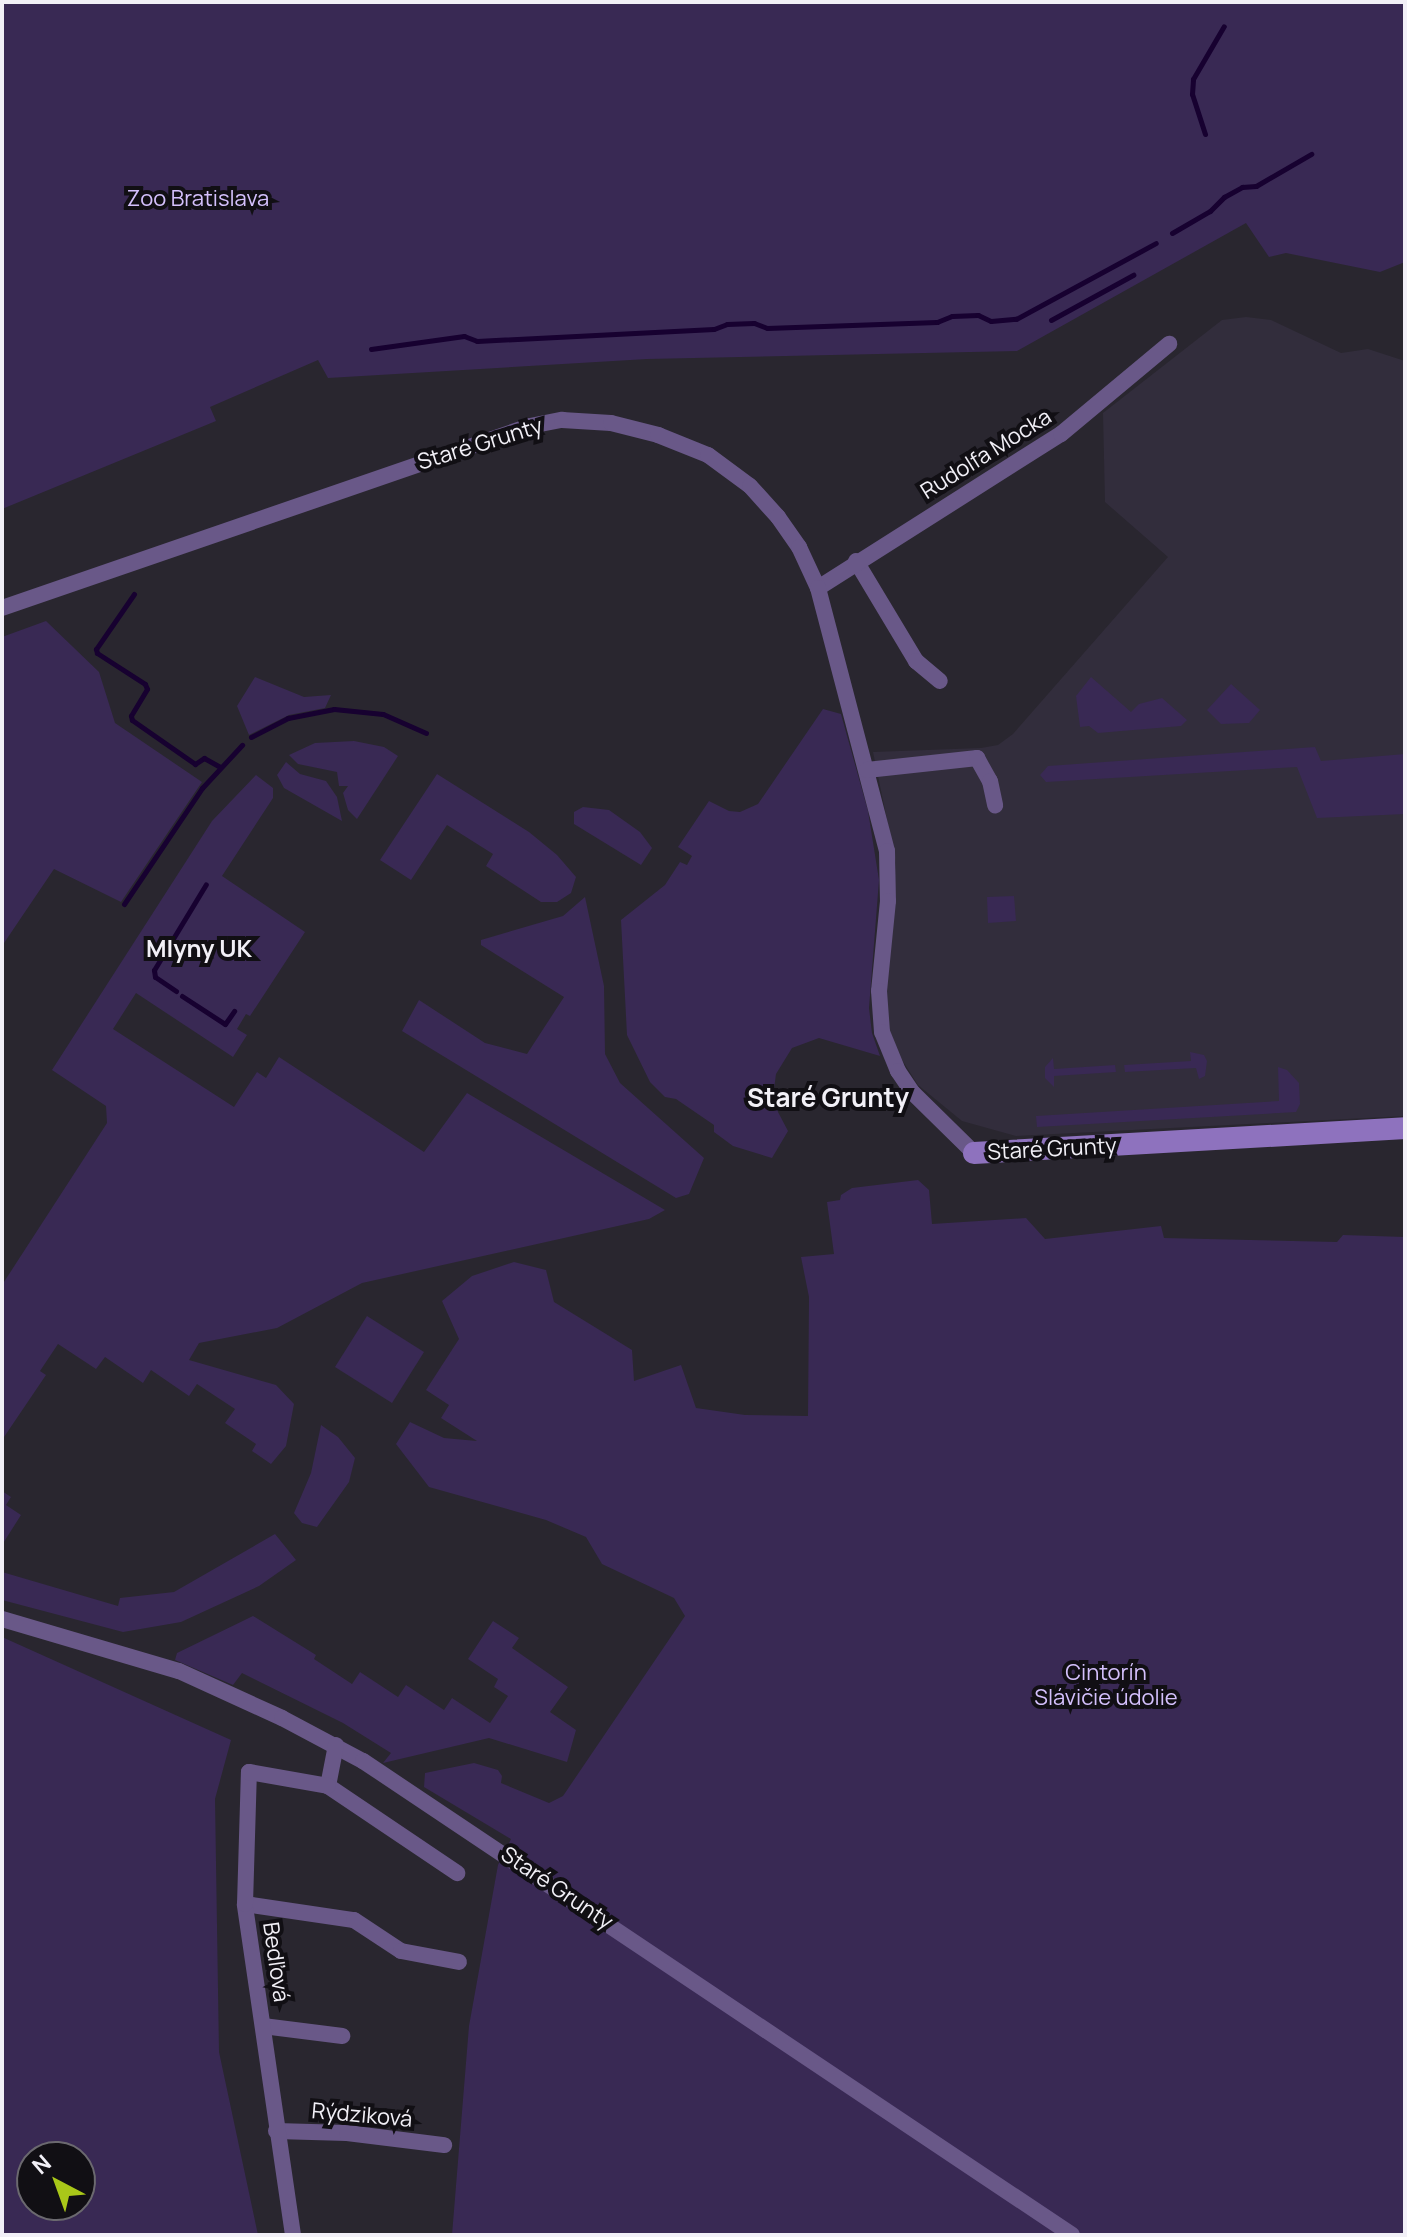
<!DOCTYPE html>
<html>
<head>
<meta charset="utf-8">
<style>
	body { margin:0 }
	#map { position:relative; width:1407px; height:2237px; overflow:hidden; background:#29262f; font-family:Manrope,sans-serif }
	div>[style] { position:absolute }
	.built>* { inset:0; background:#322d3c }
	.green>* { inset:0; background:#392954 }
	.stream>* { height:5px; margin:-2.5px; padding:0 2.5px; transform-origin:2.5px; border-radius:2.5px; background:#170130 }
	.street>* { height:16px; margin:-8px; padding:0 8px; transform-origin:8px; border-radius:8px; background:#695888 }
	.secondary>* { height:22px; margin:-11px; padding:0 11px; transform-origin:11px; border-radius:11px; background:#8e72be }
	span { translate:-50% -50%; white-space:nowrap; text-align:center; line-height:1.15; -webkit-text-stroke:8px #110f14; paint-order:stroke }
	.park-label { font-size:22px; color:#d4c0fc }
	.street-label { font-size:22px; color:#f2f0f7 }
	.neighbourhood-label { font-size:24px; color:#f2f0f7; font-weight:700 }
	.quarter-label { font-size:26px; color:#f2f0f7; font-weight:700 }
	.frame { position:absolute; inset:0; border:4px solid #f2f0f7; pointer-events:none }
	.north { position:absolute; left:16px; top:2141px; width:80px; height:80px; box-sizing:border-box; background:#110f14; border:2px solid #6b696f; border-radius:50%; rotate:319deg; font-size:22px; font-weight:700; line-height:32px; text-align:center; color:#f2f0f7 }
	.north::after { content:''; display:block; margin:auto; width:28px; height:36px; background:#a9c719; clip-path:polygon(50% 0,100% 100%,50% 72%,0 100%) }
</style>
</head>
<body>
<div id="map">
	<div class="built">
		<i style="clip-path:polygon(1246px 317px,1271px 320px,1341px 353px,1368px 349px,1405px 361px,1405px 1116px,1016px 1136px,962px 1121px,918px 1085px,892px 1044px,885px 1005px,896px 863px,873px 752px,981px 748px,998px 745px,1013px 734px,1168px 557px,1105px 502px,1103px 413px,1222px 320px)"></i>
	</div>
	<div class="green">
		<i style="clip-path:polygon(2px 2px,1405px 2px,1405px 262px,1380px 272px,1286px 253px,1269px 257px,1246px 223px,1017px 351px,647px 359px,328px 378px,318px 360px,210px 407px,216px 421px,2px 509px)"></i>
		<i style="clip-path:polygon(46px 621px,99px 672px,115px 723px,202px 782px,121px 902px,54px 869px,2px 946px,2px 637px)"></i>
		<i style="clip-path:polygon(255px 677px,304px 697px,331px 695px,325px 708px,289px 715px,249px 735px,237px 706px)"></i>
		<i style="clip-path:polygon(1091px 677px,1131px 712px,1139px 704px,1162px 698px,1187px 720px,1181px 726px,1098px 733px,1089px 726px,1080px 727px,1076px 696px)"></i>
		<i style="clip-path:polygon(1231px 684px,1260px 710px,1249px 723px,1221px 724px,1207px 710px)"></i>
		<i style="clip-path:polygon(823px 709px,841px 714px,868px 811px,879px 880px,869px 1008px,872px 1033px,880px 1056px,819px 1038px,792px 1048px,776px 1074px,774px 1089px,778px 1112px,788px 1131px,772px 1158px,733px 1146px,714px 1132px,714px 1125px,676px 1099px,665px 1097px,650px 1082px,627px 1035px,621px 920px,665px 885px,680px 862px,687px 865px,692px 856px,678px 847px,709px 801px,729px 811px,740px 812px,758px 804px)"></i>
		<i style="clip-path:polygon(354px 741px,384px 747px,398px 756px,357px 819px,348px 810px,343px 793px,348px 786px,339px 786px,337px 772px,298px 764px,289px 755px,315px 743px)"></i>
		<i style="clip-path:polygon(1315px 747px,1321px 761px,1405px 754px,1405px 814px,1317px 818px,1297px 767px,1046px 782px,1040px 775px,1048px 766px)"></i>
		<i style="clip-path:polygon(286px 762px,300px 774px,326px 781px,337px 797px,342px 821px,284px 788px,277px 775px)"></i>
		<i style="clip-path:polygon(437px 774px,529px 832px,557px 855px,576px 877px,571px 893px,557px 902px,541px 902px,486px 866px,493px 854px,447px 825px,411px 880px,380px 860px)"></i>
		<i style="clip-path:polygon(256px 775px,273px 788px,273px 798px,222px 876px,305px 932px,250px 1016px,246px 1014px,237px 1029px,247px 1035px,233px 1057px,136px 993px,113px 1029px,234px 1107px,257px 1072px,266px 1078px,279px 1057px,424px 1152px,467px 1093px,665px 1210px,649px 1219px,362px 1283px,277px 1328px,199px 1343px,189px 1360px,276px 1385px,294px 1404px,286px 1446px,271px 1464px,252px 1451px,256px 1444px,225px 1423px,235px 1409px,197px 1384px,189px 1396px,151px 1370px,143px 1383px,105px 1357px,96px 1369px,58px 1344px,40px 1371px,46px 1375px,2px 1440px,2px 1285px,107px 1123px,106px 1106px,52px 1070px,212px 821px)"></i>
		<i style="clip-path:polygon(583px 807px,609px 810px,640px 832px,652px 848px,641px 865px,574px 824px,574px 812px)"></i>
		<i style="clip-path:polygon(1014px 896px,1016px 921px,988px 923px,987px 897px)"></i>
		<i style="clip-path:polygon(585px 897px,604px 986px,605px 1054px,620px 1083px,704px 1158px,689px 1194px,676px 1198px,402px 1031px,419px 1000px,485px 1043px,527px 1054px,564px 997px,481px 945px,481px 940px,563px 916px)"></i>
		<i style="clip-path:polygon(1190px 1052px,1204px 1055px,1207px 1061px,1205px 1076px,1199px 1079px,1196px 1068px,1125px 1072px,1124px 1065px,1191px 1061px)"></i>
		<i style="clip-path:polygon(1053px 1058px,1054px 1069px,1115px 1065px,1116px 1072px,1054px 1076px,1054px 1087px,1045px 1078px,1045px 1067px)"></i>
		<i style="clip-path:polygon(1278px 1067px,1287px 1070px,1299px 1083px,1300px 1104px,1296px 1112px,1037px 1127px,1036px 1116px,1279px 1101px)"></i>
		<i style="clip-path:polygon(918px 1180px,929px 1190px,932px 1224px,1026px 1218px,1045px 1239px,1161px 1226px,1164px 1238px,1337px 1242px,1343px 1235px,1405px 1237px,1405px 2235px,452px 2235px,469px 2026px,498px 1865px,511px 1839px,424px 1787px,425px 1773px,474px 1763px,498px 1770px,502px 1776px,501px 1783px,549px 1803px,563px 1796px,685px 1616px,674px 1598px,602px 1564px,586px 1537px,546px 1520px,429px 1487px,396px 1444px,410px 1422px,444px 1438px,477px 1441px,441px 1418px,449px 1405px,426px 1390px,459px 1339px,442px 1301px,472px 1276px,514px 1262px,546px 1270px,554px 1302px,632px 1350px,634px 1381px,681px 1365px,696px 1408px,745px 1415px,808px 1416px,809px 1297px,801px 1257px,834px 1254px,827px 1202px,840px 1200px,841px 1195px,852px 1188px)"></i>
		<i style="clip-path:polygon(367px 1316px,424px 1352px,392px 1403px,335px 1367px)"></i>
		<i style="clip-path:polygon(321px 1425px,338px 1437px,355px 1458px,349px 1482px,317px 1527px,302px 1523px,294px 1513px,311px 1473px)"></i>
		<i style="clip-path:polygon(2px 1491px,11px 1497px,6px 1505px,21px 1515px,2px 1545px)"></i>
		<i style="clip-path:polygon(275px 1534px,296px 1560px,259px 1586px,181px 1622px,123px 1632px,2px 1600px,2px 1572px,118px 1606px,120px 1598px,174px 1592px)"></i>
		<i style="clip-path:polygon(253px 1616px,316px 1655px,314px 1659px,352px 1684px,360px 1672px,398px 1697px,406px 1685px,444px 1710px,452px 1698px,490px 1723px,508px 1696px,494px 1687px,498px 1679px,468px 1659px,493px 1621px,519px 1638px,512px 1648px,568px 1687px,550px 1712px,576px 1730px,567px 1762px,489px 1738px,383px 1763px,391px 1753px,343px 1723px,242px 1673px,233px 1685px,175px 1660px,177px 1653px)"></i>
		<i style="clip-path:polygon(evenodd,2px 1637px,231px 1740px,215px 1799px,219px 2052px,258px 2235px,2px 2235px,2px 1637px,32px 2157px,80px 2157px,80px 2205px,32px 2205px,32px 2157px)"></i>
	</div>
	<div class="stream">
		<i style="left:1205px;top:134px;width:42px;rotate:-108deg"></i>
		<i style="left:1192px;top:94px;width:15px;rotate:-86deg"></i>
		<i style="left:1193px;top:79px;width:61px;rotate:-59.7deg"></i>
		<i style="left:1172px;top:233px;width:44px;rotate:-30.1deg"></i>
		<i style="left:1210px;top:211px;width:20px;rotate:-45deg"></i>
		<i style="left:1224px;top:197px;width:21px;rotate:-29deg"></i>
		<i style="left:1242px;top:187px;width:14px;rotate:-4deg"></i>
		<i style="left:1256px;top:186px;width:64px;rotate:-30.2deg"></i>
		<i style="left:1051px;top:320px;width:94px;rotate:-28.8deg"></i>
		<i style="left:371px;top:349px;width:94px;rotate:-8deg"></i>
		<i style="left:464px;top:336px;width:14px;rotate:21deg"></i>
		<i style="left:477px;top:341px;width:237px;rotate:-2.9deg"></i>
		<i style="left:714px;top:329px;width:14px;rotate:-21deg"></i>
		<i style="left:727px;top:324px;width:27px;rotate:-2deg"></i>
		<i style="left:754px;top:323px;width:14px;rotate:21deg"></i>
		<i style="left:767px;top:328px;width:170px;rotate:-2deg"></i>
		<i style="left:937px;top:322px;width:16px;rotate:-22deg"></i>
		<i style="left:952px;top:316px;width:26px;rotate:-2deg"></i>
		<i style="left:978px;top:315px;width:14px;rotate:25deg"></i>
		<i style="left:991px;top:321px;width:25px;rotate:-5deg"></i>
		<i style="left:1016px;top:319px;width:159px;rotate:-28.5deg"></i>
		<i style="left:134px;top:594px;width:67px;rotate:124.6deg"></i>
		<i style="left:96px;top:649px;width:4px;rotate:76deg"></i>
		<i style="left:97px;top:653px;width:57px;rotate:32.9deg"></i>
		<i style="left:145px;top:684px;width:5px;rotate:68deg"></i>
		<i style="left:147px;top:689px;width:31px;rotate:121deg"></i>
		<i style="left:131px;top:716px;width:4px;rotate:76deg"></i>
		<i style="left:132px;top:720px;width:77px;rotate:34.9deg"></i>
		<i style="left:195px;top:764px;width:11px;rotate:-34deg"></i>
		<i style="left:204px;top:758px;width:18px;rotate:29deg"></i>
		<i style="left:251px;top:737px;width:42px;rotate:-27.2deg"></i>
		<i style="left:288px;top:718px;width:47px;rotate:-11.1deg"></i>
		<i style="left:334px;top:709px;width:49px;rotate:5.8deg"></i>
		<i style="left:383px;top:714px;width:47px;rotate:23.8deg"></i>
		<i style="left:124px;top:904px;width:140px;rotate:-56.1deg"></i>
		<i style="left:202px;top:788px;width:59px;rotate:-47.1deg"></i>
		<i style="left:176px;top:991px;width:25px;rotate:-146deg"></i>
		<i style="left:155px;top:977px;width:7px;rotate:-98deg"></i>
		<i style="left:154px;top:970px;width:100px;rotate:-58.8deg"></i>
		<i style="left:182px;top:996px;width:51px;rotate:33.1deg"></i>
		<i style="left:225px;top:1024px;width:16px;rotate:-55deg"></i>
	</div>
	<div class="street">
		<i style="left:856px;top:561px;width:117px;rotate:59deg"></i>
		<i style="left:916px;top:661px;width:31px;rotate:40deg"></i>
		<i style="left:818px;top:588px;width:288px;rotate:-32.4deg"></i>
		<i style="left:1061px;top:434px;width:141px;rotate:-39.8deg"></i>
		<i style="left:2px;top:608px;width:558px;rotate:-19.02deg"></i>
		<i style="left:530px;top:426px;width:33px;rotate:-11deg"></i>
		<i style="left:562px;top:420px;width:49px;rotate:3.5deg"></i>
		<i style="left:611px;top:423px;width:49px;rotate:14.3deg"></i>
		<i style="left:658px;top:435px;width:54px;rotate:21.8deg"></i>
		<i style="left:708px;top:455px;width:52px;rotate:36.4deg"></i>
		<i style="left:750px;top:486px;width:42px;rotate:47.9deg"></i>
		<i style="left:778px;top:517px;width:37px;rotate:55deg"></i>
		<i style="left:799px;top:547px;width:45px;rotate:65.1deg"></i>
		<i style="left:818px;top:588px;width:272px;rotate:75.3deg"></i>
		<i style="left:887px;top:851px;width:50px;rotate:88.9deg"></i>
		<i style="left:888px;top:901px;width:90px;rotate:95.7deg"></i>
		<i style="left:879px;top:991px;width:41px;rotate:85.8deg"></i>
		<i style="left:882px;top:1032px;width:42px;rotate:67.7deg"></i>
		<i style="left:898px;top:1071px;width:27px;rotate:56deg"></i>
		<i style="left:913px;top:1093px;width:86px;rotate:44.5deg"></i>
		<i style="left:867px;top:770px;width:111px;rotate:-6.2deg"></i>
		<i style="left:977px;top:758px;width:26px;rotate:61deg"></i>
		<i style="left:990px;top:781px;width:25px;rotate:78deg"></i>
		<i style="left:2px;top:1619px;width:184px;rotate:16.4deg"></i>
		<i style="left:179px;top:1671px;width:113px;rotate:24.5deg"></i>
		<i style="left:282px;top:1718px;width:92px;rotate:28deg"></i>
		<i style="left:363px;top:1761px;width:853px;rotate:33.76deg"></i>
		<i style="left:336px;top:1745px;width:42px;rotate:101deg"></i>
		<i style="left:328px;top:1786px;width:156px;rotate:34deg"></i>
		<i style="left:245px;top:1904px;width:110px;rotate:8.4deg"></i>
		<i style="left:354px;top:1920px;width:56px;rotate:33.4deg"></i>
		<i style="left:401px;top:1951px;width:59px;rotate:10.7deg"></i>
		<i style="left:263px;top:2026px;width:80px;rotate:7.2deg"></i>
		<i style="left:276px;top:2131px;width:71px;rotate:1.6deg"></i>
		<i style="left:347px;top:2133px;width:98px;rotate:7.1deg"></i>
		<i style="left:293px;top:2235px;width:334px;rotate:-98.3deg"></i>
		<i style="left:245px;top:1904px;width:132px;rotate:-88.3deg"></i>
		<i style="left:249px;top:1772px;width:80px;rotate:10deg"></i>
	</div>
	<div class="secondary">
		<i style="left:974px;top:1153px;width:432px;rotate:-3.3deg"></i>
	</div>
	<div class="park-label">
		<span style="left:198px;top:199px">Zoo Bratislava</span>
		<span style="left:1106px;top:1685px">Cintorín<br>Slávičie údolie</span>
	</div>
	<div class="street-label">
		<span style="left:480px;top:444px;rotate:-17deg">Staré Grunty</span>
		<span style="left:986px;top:454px;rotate:-32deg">Rudolfa Mocka</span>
		<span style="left:1052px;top:1149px;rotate:-3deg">Staré Grunty</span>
		<span style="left:557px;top:1888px;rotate:34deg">Staré Grunty</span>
		<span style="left:276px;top:1962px;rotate:82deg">Bedľová</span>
		<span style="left:362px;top:2115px;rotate:5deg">Rýdziková</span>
	</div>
	<div class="neighbourhood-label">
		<span style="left:199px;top:948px">Mlyny UK</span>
	</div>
	<div class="quarter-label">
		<span style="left:828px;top:1098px">Staré Grunty</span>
	</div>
	<div class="frame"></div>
	<div class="north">N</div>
</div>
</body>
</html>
